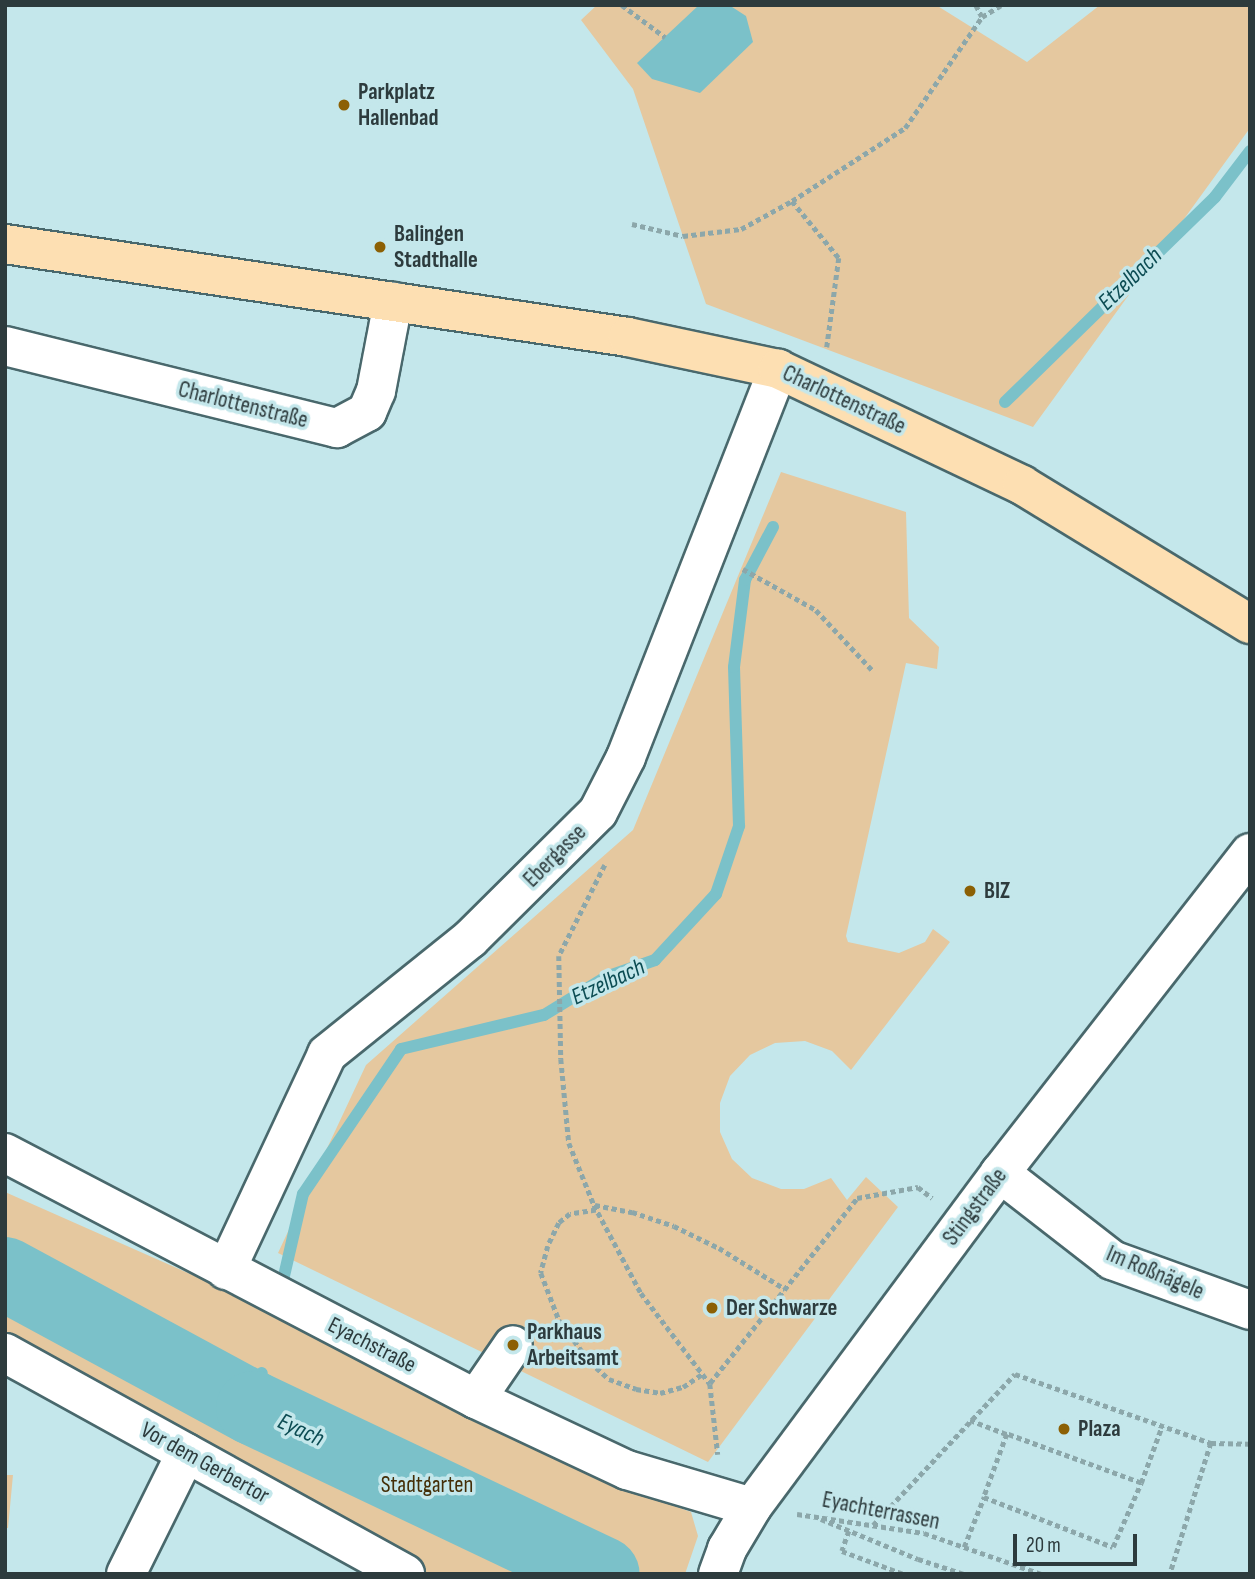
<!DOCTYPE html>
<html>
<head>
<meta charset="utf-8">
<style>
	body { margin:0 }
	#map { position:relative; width:1255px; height:1579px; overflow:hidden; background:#c4e7eb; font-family:"Sofia Sans Condensed",sans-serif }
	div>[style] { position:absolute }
	.green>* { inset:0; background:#e5c89f }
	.water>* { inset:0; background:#7bc1c9 }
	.stream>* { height:12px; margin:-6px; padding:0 6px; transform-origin:6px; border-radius:6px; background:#7bc1c9 }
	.river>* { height:74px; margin:-37px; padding:0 37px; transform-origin:37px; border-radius:37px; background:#7bc1c9 }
	.path>* { height:4.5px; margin-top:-2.25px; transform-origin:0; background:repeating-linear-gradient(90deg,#8ca7aa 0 5px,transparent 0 8.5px) }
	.roads { filter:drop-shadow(2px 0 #49686c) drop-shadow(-2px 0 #49686c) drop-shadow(0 2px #49686c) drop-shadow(0 -2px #49686c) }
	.minor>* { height:38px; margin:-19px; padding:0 19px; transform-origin:19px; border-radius:19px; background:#fff }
	.major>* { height:38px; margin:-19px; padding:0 19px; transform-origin:19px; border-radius:19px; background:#fddfb2 }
	.dots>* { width:19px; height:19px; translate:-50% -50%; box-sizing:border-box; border:4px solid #c4e7eb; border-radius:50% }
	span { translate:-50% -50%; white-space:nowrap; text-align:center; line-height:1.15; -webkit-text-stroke:7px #c4e7eb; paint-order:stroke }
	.poi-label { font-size:23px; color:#2d3b3d; font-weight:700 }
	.left { translate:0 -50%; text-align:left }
	.street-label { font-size:23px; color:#2d3b3d }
	.park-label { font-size:23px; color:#442e07 }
	.water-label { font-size:24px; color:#0c4c53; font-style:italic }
	.frame { position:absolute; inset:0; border:7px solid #2d3b3d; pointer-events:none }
	.scale { position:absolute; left:1013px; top:1534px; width:124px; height:32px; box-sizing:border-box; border:4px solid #2d3b3d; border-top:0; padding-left:9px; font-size:21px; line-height:24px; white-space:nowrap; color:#2d3b3d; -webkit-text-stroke:5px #c4e7eb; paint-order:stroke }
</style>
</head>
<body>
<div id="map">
	<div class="green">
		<i style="clip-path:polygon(597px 5px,936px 5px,1027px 62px,1100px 5px,1250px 5px,1250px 128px,1033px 427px,706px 304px,633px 89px,581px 20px)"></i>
		<i style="clip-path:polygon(781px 472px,906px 512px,909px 618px,939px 647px,937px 669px,906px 663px,846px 936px,848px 942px,899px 953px,925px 942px,933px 929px,950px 942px,851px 1070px,832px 1051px,805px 1041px,775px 1043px,750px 1055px,730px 1076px,720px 1103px,720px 1132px,732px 1159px,752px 1178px,781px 1189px,804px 1189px,831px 1178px,847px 1200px,866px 1177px,898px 1207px,708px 1462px,278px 1253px,366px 1065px,633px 830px)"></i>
		<i style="clip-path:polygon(5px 1192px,240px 1296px,649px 1497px,691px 1512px,698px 1536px,685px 1574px,405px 1574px,5px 1353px)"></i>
		<i style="clip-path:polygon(5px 1475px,13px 1475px,8px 1528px,5px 1528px)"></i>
	</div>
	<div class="water">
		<i style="clip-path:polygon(699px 5px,729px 5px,746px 16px,753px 42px,700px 93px,652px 79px,637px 63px)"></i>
	</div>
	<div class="stream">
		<i style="left:1005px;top:402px;width:293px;rotate:-44.3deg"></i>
		<i style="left:1215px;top:197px;width:58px;rotate:-52.7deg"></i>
		<i style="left:284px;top:1276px;width:84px;rotate:-77deg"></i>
		<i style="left:303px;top:1194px;width:175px;rotate:-55.9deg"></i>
		<i style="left:401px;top:1049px;width:147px;rotate:-13.4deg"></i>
		<i style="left:544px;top:1015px;width:73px;rotate:-31.5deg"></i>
		<i style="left:606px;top:977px;width:52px;rotate:-19.1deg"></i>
		<i style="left:655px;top:960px;width:90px;rotate:-47.3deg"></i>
		<i style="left:716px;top:894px;width:72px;rotate:-71.3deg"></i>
		<i style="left:739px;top:826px;width:159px;rotate:-91.8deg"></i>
		<i style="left:734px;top:667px;width:88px;rotate:-82.8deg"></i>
		<i style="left:745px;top:580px;width:60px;rotate:-62.2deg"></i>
		<i style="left:253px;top:1408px;width:36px;rotate:-76deg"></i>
	</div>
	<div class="river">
		<i style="left:5px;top:1274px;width:282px;rotate:28.4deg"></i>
		<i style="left:253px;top:1408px;width:387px;rotate:25.4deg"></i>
	</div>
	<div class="path">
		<i style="left:622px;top:5px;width:54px;rotate:36.7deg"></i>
		<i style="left:976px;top:5px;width:13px;rotate:63deg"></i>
		<i style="left:792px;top:201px;width:74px;rotate:50.5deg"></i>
		<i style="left:839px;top:258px;width:90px;rotate:97.7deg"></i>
		<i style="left:632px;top:224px;width:52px;rotate:13.2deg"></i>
		<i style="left:683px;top:236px;width:58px;rotate:-6.9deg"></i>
		<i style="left:741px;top:229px;width:58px;rotate:-28.8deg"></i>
		<i style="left:792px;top:201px;width:135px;rotate:-32.9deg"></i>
		<i style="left:905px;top:128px;width:135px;rotate:-55.3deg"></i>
		<i style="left:982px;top:17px;width:22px;rotate:-32deg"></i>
		<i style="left:743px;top:569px;width:84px;rotate:29.3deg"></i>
		<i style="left:816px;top:610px;width:83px;rotate:46.9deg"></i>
		<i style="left:605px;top:865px;width:102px;rotate:116.8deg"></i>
		<i style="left:559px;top:956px;width:103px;rotate:88.9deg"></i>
		<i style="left:561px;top:1059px;width:84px;rotate:84.6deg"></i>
		<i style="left:569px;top:1143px;width:67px;rotate:68deg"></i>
		<i style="left:594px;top:1205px;width:100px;rotate:61.9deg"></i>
		<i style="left:641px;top:1293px;width:114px;rotate:52.8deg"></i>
		<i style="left:710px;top:1384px;width:71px;rotate:83.6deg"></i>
		<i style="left:595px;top:1205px;width:38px;rotate:11deg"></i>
		<i style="left:632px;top:1212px;width:44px;rotate:18.4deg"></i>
		<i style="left:674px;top:1226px;width:50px;rotate:26.1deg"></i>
		<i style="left:719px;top:1248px;width:78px;rotate:31.8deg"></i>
		<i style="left:596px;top:1210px;width:26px;rotate:171deg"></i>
		<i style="left:570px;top:1214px;width:14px;rotate:141deg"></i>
		<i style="left:559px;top:1223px;width:25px;rotate:116deg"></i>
		<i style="left:548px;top:1246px;width:28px;rotate:105deg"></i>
		<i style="left:541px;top:1273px;width:50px;rotate:69deg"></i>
		<i style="left:559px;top:1320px;width:52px;rotate:53.6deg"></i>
		<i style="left:590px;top:1362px;width:25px;rotate:42deg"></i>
		<i style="left:609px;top:1379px;width:29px;rotate:20deg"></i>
		<i style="left:636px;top:1389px;width:24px;rotate:9deg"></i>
		<i style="left:660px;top:1393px;width:24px;rotate:-15deg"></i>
		<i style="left:683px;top:1387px;width:23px;rotate:-34deg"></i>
		<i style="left:710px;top:1383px;width:236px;rotate:-51.5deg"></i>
		<i style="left:857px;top:1198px;width:62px;rotate:-10.2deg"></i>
		<i style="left:918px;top:1187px;width:18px;rotate:38deg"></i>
		<i style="left:970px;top:1420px;width:40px;rotate:21deg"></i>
		<i style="left:1211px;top:1443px;width:39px;rotate:1deg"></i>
		<i style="left:1141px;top:1483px;width:61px;rotate:-69.8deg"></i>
		<i style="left:797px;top:1514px;width:128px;rotate:8.5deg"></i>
		<i style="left:924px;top:1533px;width:124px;rotate:19.3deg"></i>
		<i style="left:821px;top:1519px;width:105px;rotate:22.4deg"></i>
		<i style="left:918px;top:1559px;width:48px;rotate:18.1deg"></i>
		<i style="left:873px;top:1525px;width:207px;rotate:-46.8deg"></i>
		<i style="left:1015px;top:1374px;width:208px;rotate:19.4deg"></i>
		<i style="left:1211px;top:1443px;width:137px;rotate:107.4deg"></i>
		<i style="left:849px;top:1531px;width:21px;rotate:109deg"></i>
		<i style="left:842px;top:1551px;width:66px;rotate:20.4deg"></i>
		<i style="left:964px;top:1547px;width:54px;rotate:-68.2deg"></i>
		<i style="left:984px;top:1497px;width:138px;rotate:21.2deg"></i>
		<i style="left:1113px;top:1547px;width:70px;rotate:-66.4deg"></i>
		<i style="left:1141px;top:1483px;width:143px;rotate:-159.9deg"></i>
		<i style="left:1007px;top:1434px;width:67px;rotate:110.1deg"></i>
	</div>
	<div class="roads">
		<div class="minor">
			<i style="left:5px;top:346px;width:342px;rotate:13.9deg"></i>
			<i style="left:337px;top:428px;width:34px;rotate:-28deg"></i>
			<i style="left:367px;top:412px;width:23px;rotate:-67deg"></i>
			<i style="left:376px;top:391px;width:91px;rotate:-79.2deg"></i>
			<i style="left:5px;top:1153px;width:531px;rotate:27.58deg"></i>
			<i style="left:476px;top:1399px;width:167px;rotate:25.2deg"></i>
			<i style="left:627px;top:1470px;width:130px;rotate:16.5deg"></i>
			<i style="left:1000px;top:1173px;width:142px;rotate:37.8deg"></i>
			<i style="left:1112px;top:1260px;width:147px;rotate:19.9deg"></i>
			<i style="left:226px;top:1270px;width:238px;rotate:-64.9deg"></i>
			<i style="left:327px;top:1054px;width:184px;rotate:-38.8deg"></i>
			<i style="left:470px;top:939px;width:180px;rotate:-44.8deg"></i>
			<i style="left:598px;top:812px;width:62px;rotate:-63deg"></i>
			<i style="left:626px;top:757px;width:417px;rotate:-68.6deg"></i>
			<i style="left:5px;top:1353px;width:457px;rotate:28.9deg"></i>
			<i style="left:476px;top:1399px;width:65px;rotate:-55.6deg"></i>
			<i style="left:126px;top:1574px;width:135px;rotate:-63.6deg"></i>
			<i style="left:718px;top:1574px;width:27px;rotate:-70deg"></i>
			<i style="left:727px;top:1549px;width:49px;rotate:-59.2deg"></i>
			<i style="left:752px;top:1507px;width:416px;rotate:-53.4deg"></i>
			<i style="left:1000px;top:1173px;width:406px;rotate:-52deg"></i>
		</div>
		<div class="major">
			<i style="left:5px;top:244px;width:630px;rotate:8.49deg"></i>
			<i style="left:628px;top:337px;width:153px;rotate:12deg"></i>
			<i style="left:778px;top:369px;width:270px;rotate:25.4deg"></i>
			<i style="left:1022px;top:485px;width:267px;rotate:31.4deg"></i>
		</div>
	</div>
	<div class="dots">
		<i style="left:344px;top:105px;background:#8c6004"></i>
		<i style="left:380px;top:247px;background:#8c6004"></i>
		<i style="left:970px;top:891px;background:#8c6004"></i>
		<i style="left:712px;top:1308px;background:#8c6004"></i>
		<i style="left:513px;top:1345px;background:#8c6004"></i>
		<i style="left:1064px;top:1429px;background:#8c6004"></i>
	</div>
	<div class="poi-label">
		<span class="left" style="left:358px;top:105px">Parkplatz<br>Hallenbad</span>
		<span class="left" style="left:394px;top:247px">Balingen<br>Stadthalle</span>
		<span class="left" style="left:984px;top:891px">BIZ</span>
		<span class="left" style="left:726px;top:1308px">Der Schwarze</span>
		<span class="left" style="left:527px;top:1345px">Parkhaus<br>Arbeitsamt</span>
		<span class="left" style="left:1078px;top:1429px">Plaza</span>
	</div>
	<div class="street-label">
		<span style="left:844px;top:400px;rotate:25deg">Charlottenstraße</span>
		<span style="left:243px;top:405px;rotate:14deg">Charlottenstraße</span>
		<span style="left:555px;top:856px;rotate:-45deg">Ebergasse</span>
		<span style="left:975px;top:1207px;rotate:-53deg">Stingstraße</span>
		<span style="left:1155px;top:1273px;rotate:23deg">Im Roßnägele</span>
		<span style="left:372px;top:1345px;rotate:27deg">Eyachstraße</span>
		<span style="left:205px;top:1463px;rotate:29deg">Vor dem Gerbertor</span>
		<span style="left:881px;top:1511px;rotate:11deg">Eyachterrassen</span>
	</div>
	<div class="park-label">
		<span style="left:427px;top:1485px">Stadtgarten</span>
	</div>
	<div class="water-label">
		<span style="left:1130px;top:279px;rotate:-44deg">Etzelbach</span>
		<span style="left:608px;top:982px;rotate:-25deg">Etzelbach</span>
		<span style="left:301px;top:1430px;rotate:25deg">Eyach</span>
	</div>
	<div class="frame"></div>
	<div class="scale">20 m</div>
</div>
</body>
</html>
